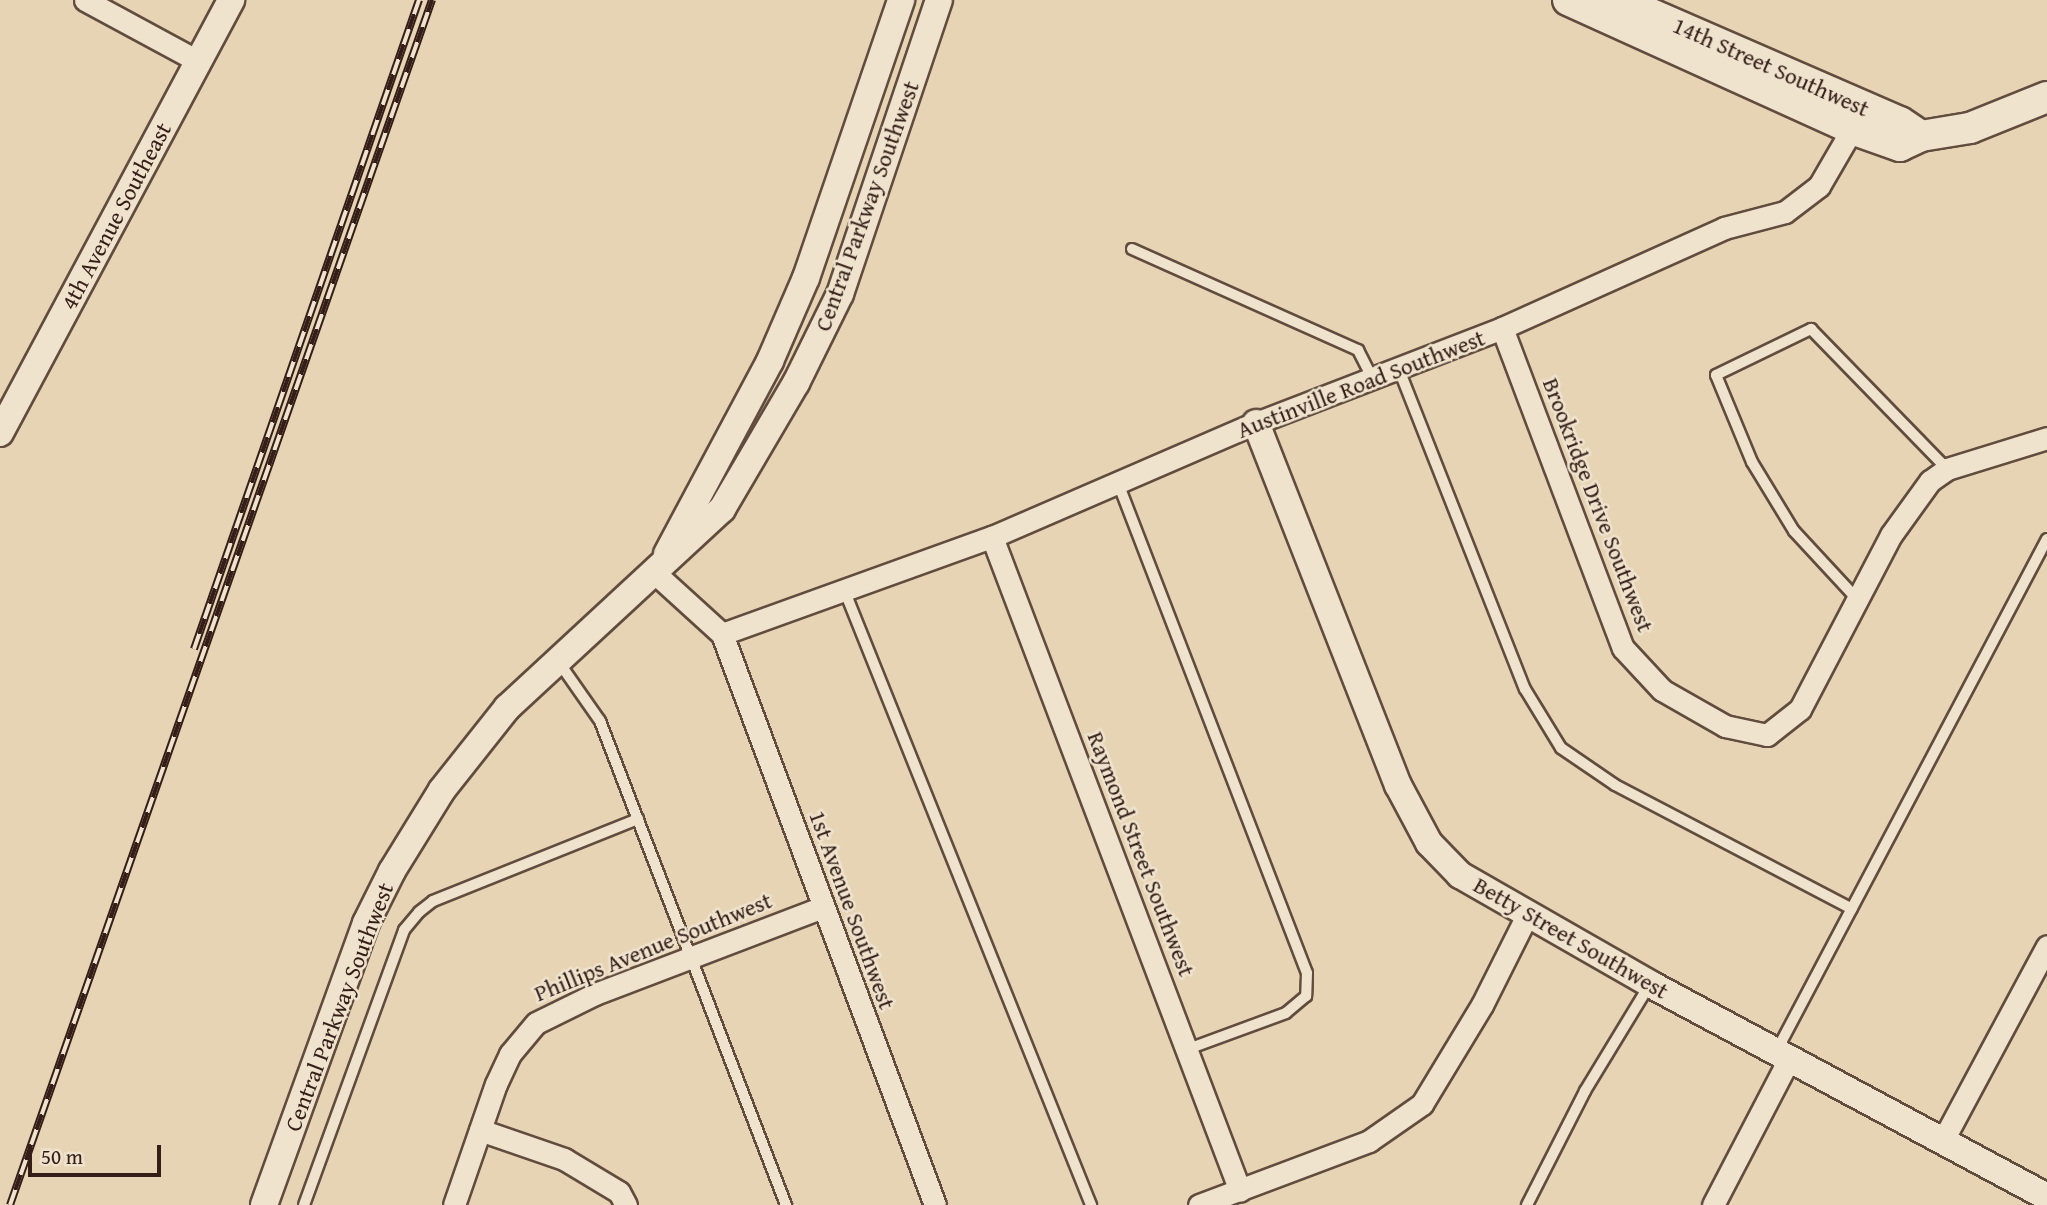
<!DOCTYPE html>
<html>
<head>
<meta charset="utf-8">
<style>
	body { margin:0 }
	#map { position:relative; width:2047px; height:1205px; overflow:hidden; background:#e7d4b4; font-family:"Gentium Book Plus",serif }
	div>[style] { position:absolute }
	.roads { filter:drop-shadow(2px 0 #614c3e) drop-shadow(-2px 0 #614c3e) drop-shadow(0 2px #614c3e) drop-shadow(0 -2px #614c3e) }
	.service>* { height:10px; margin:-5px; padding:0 5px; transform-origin:5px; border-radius:5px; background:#efe3ce }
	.minor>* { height:21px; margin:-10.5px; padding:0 10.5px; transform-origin:10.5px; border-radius:10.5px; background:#efe3ce }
	.tertiary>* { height:26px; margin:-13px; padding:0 13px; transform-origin:13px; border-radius:13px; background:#efe3ce }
	.secondary>* { height:30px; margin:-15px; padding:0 15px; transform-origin:15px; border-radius:15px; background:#efe3ce }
	.rail>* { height:8px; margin-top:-4px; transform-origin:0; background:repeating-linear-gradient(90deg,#efe3ce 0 16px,#341e17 0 32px); box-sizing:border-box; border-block:2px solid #341e17 }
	span { translate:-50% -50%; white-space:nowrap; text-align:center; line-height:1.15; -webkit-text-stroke:5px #efe3ce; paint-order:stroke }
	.street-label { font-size:23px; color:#341e17 }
	.scale { position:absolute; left:28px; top:1145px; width:133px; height:32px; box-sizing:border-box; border:4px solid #341e17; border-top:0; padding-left:9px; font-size:21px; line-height:24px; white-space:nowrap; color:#341e17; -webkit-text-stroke:5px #efe3ce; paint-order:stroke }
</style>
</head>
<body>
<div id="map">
	<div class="roads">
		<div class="service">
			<i style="left:1132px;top:249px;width:248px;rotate:24.1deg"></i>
			<i style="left:1358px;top:350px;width:30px;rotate:63deg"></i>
			<i style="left:1398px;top:367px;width:346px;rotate:68.5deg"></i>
			<i style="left:1525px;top:689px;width:69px;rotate:58.6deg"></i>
			<i style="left:1561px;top:748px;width:65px;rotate:34.4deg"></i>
			<i style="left:1615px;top:785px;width:267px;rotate:27.6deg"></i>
			<i style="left:1118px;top:483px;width:525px;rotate:68.91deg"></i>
			<i style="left:1307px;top:973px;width:23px;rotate:92deg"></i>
			<i style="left:1306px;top:996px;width:26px;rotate:140deg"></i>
			<i style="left:1286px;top:1013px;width:104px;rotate:159.8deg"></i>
			<i style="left:845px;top:592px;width:661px;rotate:68.13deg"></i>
			<i style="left:1857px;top:599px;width:93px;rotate:-132.8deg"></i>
			<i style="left:1794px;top:531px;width:81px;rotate:-121.3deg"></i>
			<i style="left:1752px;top:462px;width:94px;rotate:-112.5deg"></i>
			<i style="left:1716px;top:375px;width:106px;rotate:-25.8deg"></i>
			<i style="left:1811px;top:329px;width:195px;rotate:45.8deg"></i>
			<i style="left:558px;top:661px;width:73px;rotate:55deg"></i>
			<i style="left:600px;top:721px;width:519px;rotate:68.98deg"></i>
			<i style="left:1777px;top:1050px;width:578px;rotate:-62.15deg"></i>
			<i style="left:304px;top:1205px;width:293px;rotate:-70deg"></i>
			<i style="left:404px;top:930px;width:23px;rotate:-50deg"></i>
			<i style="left:419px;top:912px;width:18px;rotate:-38deg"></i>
			<i style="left:433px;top:901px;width:221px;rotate:-21.8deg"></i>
			<i style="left:1527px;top:1205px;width:128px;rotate:-63deg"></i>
			<i style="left:1585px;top:1091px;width:125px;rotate:-58.7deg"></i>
		</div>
		<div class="minor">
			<i style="left:85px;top:0;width:128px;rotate:28.4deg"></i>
			<i style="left:1502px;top:328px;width:342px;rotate:69.3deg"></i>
			<i style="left:1623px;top:648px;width:57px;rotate:47.1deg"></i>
			<i style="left:1662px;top:690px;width:73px;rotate:29.7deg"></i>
			<i style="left:1725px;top:726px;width:43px;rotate:12.1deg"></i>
			<i style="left:1767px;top:735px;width:42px;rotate:-38.2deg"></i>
			<i style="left:1800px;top:709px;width:196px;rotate:-62.4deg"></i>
			<i style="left:1891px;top:535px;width:67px;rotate:-54.2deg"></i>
			<i style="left:1930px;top:481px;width:21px;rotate:-35deg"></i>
			<i style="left:1947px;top:469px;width:105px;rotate:-17.2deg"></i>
			<i style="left:992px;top:537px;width:699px;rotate:69.23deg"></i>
			<i style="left:656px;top:574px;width:89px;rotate:42.3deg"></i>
			<i style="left:722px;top:634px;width:609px;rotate:69.54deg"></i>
			<i style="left:722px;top:634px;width:287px;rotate:-19.8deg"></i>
			<i style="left:992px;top:537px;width:288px;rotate:-23.4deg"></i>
			<i style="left:1256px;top:423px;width:264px;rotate:-21.1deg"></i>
			<i style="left:1502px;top:328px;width:243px;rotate:-24.2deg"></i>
			<i style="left:1724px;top:228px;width:63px;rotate:-14.7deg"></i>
			<i style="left:1785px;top:212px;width:43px;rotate:-37.4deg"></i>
			<i style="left:1819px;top:186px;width:66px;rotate:-59.9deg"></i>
			<i style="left:480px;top:1130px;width:89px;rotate:19deg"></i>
			<i style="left:564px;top:1159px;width:64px;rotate:31deg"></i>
			<i style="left:619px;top:1192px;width:15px;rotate:62deg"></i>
			<i style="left:1942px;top:1142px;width:222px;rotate:-61.8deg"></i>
			<i style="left:454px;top:1205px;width:128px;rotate:-70.9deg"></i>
			<i style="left:496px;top:1084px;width:33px;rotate:-65deg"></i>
			<i style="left:510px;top:1054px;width:40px;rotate:-50deg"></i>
			<i style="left:536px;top:1023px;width:66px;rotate:-26.2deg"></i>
			<i style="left:595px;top:994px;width:244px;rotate:-20.9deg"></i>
			<i style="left:1199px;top:1205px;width:182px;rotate:-20.6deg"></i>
			<i style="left:1369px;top:1141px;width:65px;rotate:-34.9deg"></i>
			<i style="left:1422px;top:1104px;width:116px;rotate:-58.8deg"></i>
			<i style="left:1482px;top:1005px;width:101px;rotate:-63.4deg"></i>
			<i style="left:1713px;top:1205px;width:167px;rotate:-62.5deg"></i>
		</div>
		<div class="tertiary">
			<i style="left:1256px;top:423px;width:389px;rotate:68.6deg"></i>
			<i style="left:1398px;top:785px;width:66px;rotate:61.9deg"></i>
			<i style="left:1429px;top:843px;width:45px;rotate:45.9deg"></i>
			<i style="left:1460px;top:875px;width:219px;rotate:29.8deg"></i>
			<i style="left:1650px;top:984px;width:451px;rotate:28.2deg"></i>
			<i style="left:0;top:433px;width:491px;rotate:-61.9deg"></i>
			<i style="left:667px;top:554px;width:219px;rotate:-61.9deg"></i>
			<i style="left:770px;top:361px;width:90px;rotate:-66.6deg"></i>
			<i style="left:806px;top:278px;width:294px;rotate:-71.1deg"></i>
			<i style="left:264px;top:1205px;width:300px;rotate:-70.1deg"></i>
			<i style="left:366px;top:923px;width:58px;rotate:-63.4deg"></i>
			<i style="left:392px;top:871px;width:95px;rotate:-58.3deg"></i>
			<i style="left:442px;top:790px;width:105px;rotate:-51.6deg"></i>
			<i style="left:507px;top:708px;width:293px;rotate:-42.8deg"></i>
			<i style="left:722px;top:509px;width:146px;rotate:-59.6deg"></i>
			<i style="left:796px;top:383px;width:99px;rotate:-63.7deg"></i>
			<i style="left:840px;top:294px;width:310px;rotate:-71.4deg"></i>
		</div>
		<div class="secondary">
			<i style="left:1568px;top:0;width:312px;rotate:24.4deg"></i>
			<i style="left:1852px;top:129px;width:51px;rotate:19.5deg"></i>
			<i style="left:1900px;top:146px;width:23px;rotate:-25deg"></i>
			<i style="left:1921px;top:136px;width:50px;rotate:-9.3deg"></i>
			<i style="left:1970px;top:128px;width:83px;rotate:-21.9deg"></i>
			<i style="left:1619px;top:0;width:306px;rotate:23.5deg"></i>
			<i style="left:1900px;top:122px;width:25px;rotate:34deg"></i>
		</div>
	</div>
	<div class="rail">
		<i style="left:194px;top:649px;width:687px;rotate:-70.88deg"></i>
		<i style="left:10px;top:1205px;width:1277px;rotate:-70.7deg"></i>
	</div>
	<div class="street-label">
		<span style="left:1771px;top:67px;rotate:24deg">14th Street Southwest</span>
		<span style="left:867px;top:206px;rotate:-70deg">Central Parkway Southwest</span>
		<span style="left:116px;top:216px;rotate:-62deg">4th Avenue Southeast</span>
		<span style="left:1361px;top:384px;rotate:-21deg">Austinville Road Southwest</span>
		<span style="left:1598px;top:505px;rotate:69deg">Brookridge Drive Southwest</span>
		<span style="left:1141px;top:854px;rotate:69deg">Raymond Street Southwest</span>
		<span style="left:852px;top:910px;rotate:70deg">1st Avenue Southwest</span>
		<span style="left:1571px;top:938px;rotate:30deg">Betty Street Southwest</span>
		<span style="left:653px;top:947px;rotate:-22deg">Phillips Avenue Southwest</span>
		<span style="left:339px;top:1007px;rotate:-69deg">Central Parkway Southwest</span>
	</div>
	<div class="scale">50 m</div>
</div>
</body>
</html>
